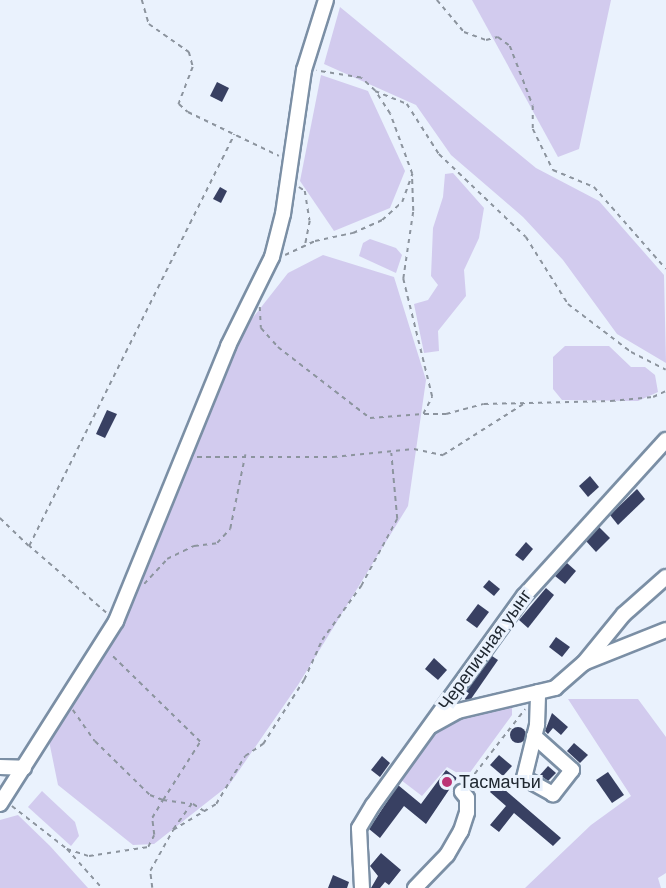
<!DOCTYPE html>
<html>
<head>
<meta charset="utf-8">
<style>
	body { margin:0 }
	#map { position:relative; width:666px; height:888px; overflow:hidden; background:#eaf2fd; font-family:Helvetica,sans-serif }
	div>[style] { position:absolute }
	.green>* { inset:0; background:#d2cbee }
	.building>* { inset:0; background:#384062 }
	.round { border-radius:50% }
	.path>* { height:1.5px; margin-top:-0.75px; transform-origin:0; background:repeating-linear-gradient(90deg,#8c949e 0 4.5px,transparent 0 9px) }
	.roads { filter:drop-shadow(2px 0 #7b8fa5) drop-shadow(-2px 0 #7b8fa5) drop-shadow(0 2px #7b8fa5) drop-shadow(0 -2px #7b8fa5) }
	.minor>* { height:14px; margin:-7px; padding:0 7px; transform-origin:7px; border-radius:7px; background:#fff }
	.dots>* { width:16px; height:16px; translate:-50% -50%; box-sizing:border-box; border:3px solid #eaf2fd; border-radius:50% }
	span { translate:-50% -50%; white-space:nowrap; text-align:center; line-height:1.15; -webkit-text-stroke:6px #eaf2fd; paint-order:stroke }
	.street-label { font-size:18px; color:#202831 }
	.poi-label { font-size:18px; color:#202831 }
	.left { translate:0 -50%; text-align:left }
</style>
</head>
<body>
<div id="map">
	<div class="green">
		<i style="clip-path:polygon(472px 0,611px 0,579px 149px,558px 157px)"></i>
		<i style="clip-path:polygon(340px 7px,536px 168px,599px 201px,664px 275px,666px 363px,617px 334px,563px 260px,523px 217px,451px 155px,416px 105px,324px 64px)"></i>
		<i style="clip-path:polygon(321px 75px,368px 91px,405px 171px,390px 208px,334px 231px,300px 181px)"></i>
		<i style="clip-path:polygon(453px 173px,484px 208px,479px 238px,464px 270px,466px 296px,438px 331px,439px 351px,424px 353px,414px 304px,428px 300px,438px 285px,431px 276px,433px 228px,443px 197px,445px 174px)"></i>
		<i style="clip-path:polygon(370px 239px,396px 248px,402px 255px,396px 273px,359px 256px,363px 243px)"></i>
		<i style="clip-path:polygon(323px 255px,394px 277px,426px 380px,408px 506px,298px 685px,229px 785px,154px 844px,133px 845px,58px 785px,48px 736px,111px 642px,236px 339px,288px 273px)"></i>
		<i style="clip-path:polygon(565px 346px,609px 346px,631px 367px,645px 367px,655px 375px,658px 392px,638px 401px,562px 400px,553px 389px,553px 357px)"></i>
		<i style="clip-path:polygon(568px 699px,638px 699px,666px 737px,666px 873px,658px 878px,661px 888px,525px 888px,591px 825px,631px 796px)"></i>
		<i style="clip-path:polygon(512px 704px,512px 715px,466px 778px,447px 767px,422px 796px,401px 780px,437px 731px,467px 714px)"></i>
		<i style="clip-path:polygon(42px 791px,75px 822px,79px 836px,71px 846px,28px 807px)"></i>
		<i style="clip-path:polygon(18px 815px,50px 846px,88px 888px,0 888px,0 820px)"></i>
	</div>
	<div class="building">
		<i style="clip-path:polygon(217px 82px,229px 88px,222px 102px,210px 96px)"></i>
		<i style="clip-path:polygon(220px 187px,227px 191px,221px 203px,213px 199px)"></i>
		<i style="clip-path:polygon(107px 410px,117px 414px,105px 438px,96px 434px)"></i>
		<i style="clip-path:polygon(590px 476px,599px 487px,588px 497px,579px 486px)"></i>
		<i style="clip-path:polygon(637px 489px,645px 499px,618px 525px,610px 515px)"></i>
		<i style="clip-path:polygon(599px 527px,610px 538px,596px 552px,586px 541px)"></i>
		<i style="clip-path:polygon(526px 542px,533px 549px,523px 561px,515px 555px)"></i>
		<i style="clip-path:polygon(567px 563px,576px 571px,565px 584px,555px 576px)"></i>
		<i style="clip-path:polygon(489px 580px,500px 589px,494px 596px,483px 587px)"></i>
		<i style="clip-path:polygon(546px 588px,554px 595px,528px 628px,519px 620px)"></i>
		<i style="clip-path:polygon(478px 604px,489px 612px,477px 628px,466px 620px)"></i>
		<i style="clip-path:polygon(556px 637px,570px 647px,562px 657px,549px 647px)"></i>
		<i style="clip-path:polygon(492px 656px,498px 660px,471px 699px,466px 700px,462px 697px)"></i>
		<i style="clip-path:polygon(434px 658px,447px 670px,438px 680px,425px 669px)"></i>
		<i style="clip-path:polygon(552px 713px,568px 727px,561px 735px,553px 728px,548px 734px,545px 731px)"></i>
		<i class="round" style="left:510px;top:727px;width:16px;height:16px"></i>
		<i style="clip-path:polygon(574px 743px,588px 755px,580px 763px,567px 751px)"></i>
		<i style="clip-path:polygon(499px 755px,512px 766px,503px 776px,490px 765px)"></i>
		<i style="clip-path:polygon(382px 756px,390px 763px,380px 777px,371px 770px)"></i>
		<i style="clip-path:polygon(548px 766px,556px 773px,548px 781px,540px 775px)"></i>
		<i style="clip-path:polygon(446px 770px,457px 778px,426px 824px,404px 806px,380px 838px,369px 829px,398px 785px,421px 804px)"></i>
		<i style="clip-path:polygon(608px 772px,624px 795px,612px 803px,596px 780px)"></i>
		<i style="clip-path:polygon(497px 783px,561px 838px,553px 846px,514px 813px,499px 832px,490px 825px,506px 806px,490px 792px)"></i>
		<i style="clip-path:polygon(381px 853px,401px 870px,389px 885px,385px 882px,380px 888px,371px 888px,378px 876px,370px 866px)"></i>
		<i style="clip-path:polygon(333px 875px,349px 882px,347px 888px,328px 888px)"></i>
	</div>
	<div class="path">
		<i style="left:142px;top:0;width:25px;rotate:74deg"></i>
		<i style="left:149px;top:24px;width:49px;rotate:35deg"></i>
		<i style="left:189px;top:52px;width:16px;rotate:75deg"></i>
		<i style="left:193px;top:67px;width:40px;rotate:111deg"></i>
		<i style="left:179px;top:104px;width:12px;rotate:42deg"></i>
		<i style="left:188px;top:112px;width:101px;rotate:25.8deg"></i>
		<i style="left:437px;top:0;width:42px;rotate:49.8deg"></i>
		<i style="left:464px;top:32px;width:23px;rotate:20deg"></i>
		<i style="left:486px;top:40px;width:12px;rotate:-14deg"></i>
		<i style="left:498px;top:37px;width:15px;rotate:37deg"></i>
		<i style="left:510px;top:46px;width:64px;rotate:69deg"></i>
		<i style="left:533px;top:106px;width:23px;rotate:90deg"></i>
		<i style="left:533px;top:129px;width:46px;rotate:64deg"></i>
		<i style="left:553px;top:170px;width:44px;rotate:22.5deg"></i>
		<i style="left:594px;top:187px;width:109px;rotate:48.7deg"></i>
		<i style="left:375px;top:91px;width:35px;rotate:22deg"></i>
		<i style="left:407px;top:104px;width:59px;rotate:57.4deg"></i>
		<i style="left:439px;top:154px;width:120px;rotate:43.7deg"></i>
		<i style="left:526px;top:237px;width:79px;rotate:57.9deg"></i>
		<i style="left:568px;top:304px;width:79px;rotate:37.3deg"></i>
		<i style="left:631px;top:352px;width:39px;rotate:27deg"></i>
		<i style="left:299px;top:187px;width:7px;rotate:34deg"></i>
		<i style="left:305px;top:191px;width:30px;rotate:81deg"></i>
		<i style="left:310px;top:221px;width:25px;rotate:101deg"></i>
		<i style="left:285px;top:255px;width:33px;rotate:-25deg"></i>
		<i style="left:315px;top:241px;width:39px;rotate:-12deg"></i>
		<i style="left:353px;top:233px;width:32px;rotate:-24deg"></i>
		<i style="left:382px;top:220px;width:27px;rotate:-42deg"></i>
		<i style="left:402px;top:202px;width:30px;rotate:-70deg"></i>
		<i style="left:412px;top:174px;width:64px;rotate:-110.1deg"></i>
		<i style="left:390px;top:114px;width:27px;rotate:-123deg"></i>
		<i style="left:375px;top:91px;width:19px;rotate:-137deg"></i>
		<i style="left:361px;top:78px;width:45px;rotate:-171deg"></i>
		<i style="left:260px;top:307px;width:21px;rotate:87deg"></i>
		<i style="left:261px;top:328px;width:25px;rotate:48deg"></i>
		<i style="left:278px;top:347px;width:116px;rotate:37.7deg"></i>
		<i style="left:370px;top:418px;width:53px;rotate:-4.3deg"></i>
		<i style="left:423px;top:414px;width:19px;rotate:-62deg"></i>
		<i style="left:432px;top:397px;width:122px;rotate:-103.8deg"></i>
		<i style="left:403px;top:279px;width:69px;rotate:-81.6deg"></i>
		<i style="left:413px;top:211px;width:37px;rotate:-92deg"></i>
		<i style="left:424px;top:414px;width:22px"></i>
		<i style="left:446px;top:414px;width:39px;rotate:-15deg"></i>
		<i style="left:484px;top:404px;width:127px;rotate:-1.4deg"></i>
		<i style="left:611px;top:401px;width:42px;rotate:-5.4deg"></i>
		<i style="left:653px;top:397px;width:14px;rotate:-25deg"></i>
		<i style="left:197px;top:457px;width:136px"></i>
		<i style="left:333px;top:457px;width:81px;rotate:-5.6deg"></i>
		<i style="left:414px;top:449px;width:30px;rotate:12deg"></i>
		<i style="left:443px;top:455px;width:97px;rotate:-32.4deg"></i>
		<i style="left:0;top:518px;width:40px;rotate:44deg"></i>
		<i style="left:144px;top:584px;width:34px;rotate:-47deg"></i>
		<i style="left:167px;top:559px;width:30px;rotate:-26deg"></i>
		<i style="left:194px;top:546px;width:23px;rotate:-7deg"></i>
		<i style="left:217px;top:543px;width:19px;rotate:-47deg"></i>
		<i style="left:230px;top:529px;width:76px;rotate:-78.5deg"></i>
		<i style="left:106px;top:613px;width:102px;rotate:-139deg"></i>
		<i style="left:29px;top:546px;width:460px;rotate:-63.5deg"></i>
		<i style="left:73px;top:710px;width:38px;rotate:55deg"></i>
		<i style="left:95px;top:741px;width:77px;rotate:44.5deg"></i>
		<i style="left:150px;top:795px;width:14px;rotate:21deg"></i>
		<i style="left:163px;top:800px;width:69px;rotate:-57.5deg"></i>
		<i style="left:200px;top:742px;width:126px;rotate:-135.6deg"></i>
		<i style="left:469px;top:781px;width:91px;rotate:-52.1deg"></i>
		<i style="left:193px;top:804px;width:13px;rotate:32deg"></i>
		<i style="left:12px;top:806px;width:70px;rotate:38deg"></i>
		<i style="left:67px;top:849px;width:52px;rotate:48.1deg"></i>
		<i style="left:67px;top:849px;width:23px;rotate:18deg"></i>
		<i style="left:89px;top:856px;width:60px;rotate:-8.7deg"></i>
		<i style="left:148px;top:847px;width:13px;rotate:-63deg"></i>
		<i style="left:154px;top:835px;width:17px;rotate:-97deg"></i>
		<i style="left:152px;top:818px;width:21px;rotate:-59deg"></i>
		<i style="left:163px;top:800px;width:29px;rotate:8deg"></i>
		<i style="left:192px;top:804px;width:32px;rotate:126deg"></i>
		<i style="left:152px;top:888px;width:17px;rotate:-97deg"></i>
		<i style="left:150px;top:871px;width:47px;rotate:-60.7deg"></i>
		<i style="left:173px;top:830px;width:50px;rotate:-31.2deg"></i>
		<i style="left:216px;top:804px;width:56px;rotate:-58.9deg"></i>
		<i style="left:245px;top:756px;width:22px;rotate:-34deg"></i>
		<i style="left:263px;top:744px;width:76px;rotate:-57.4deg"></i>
		<i style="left:304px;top:680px;width:44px;rotate:-65.8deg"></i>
		<i style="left:322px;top:640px;width:67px;rotate:-54.2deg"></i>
		<i style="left:361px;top:586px;width:76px;rotate:-61.8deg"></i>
		<i style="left:397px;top:519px;width:66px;rotate:-95.2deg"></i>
	</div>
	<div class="roads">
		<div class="minor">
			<i style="left:586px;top:662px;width:86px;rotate:-21.8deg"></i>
			<i style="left:431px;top:726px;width:31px;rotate:-29deg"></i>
			<i style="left:458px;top:711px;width:100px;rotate:-13.3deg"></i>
			<i style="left:555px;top:688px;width:38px;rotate:-41deg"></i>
			<i style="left:584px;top:663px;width:63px;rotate:-50.8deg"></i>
			<i style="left:624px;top:614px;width:56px;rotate:-41.4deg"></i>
			<i style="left:534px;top:736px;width:51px;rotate:41.8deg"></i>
			<i style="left:572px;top:770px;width:31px;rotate:128deg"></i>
			<i style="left:553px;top:794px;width:33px;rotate:-151deg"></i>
			<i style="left:524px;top:778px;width:55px;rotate:-76.2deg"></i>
			<i style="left:537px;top:725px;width:33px;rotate:-88deg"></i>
			<i style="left:0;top:767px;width:24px;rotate:2deg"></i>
			<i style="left:0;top:804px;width:217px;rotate:-57.6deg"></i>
			<i style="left:116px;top:621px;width:297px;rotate:-67.8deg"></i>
			<i style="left:228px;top:346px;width:99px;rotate:-63.7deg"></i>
			<i style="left:272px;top:257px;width:44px;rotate:-75.7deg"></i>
			<i style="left:283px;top:214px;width:146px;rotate:-81.7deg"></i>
			<i style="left:304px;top:70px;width:73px;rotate:-72.6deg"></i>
			<i style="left:362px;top:888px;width:60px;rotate:-92.9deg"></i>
			<i style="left:359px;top:828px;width:27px;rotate:-59deg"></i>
			<i style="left:373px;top:805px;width:258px;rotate:-54.2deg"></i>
			<i style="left:524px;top:596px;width:211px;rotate:-47.7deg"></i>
			<i style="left:415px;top:888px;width:46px;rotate:-45.9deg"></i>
			<i style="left:447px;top:855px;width:28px;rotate:-60deg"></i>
			<i style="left:461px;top:831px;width:20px;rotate:-72deg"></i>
			<i style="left:467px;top:812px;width:14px;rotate:-90deg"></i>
			<i style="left:467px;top:798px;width:8px;rotate:-130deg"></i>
		</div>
	</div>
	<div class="dots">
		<i style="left:447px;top:782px;background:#bb3475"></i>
	</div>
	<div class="street-label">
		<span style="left:485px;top:650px;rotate:-54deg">Черепичная уынг</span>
	</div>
	<div class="poi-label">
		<span class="left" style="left:459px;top:782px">Тасмачъи</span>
	</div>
</div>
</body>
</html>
